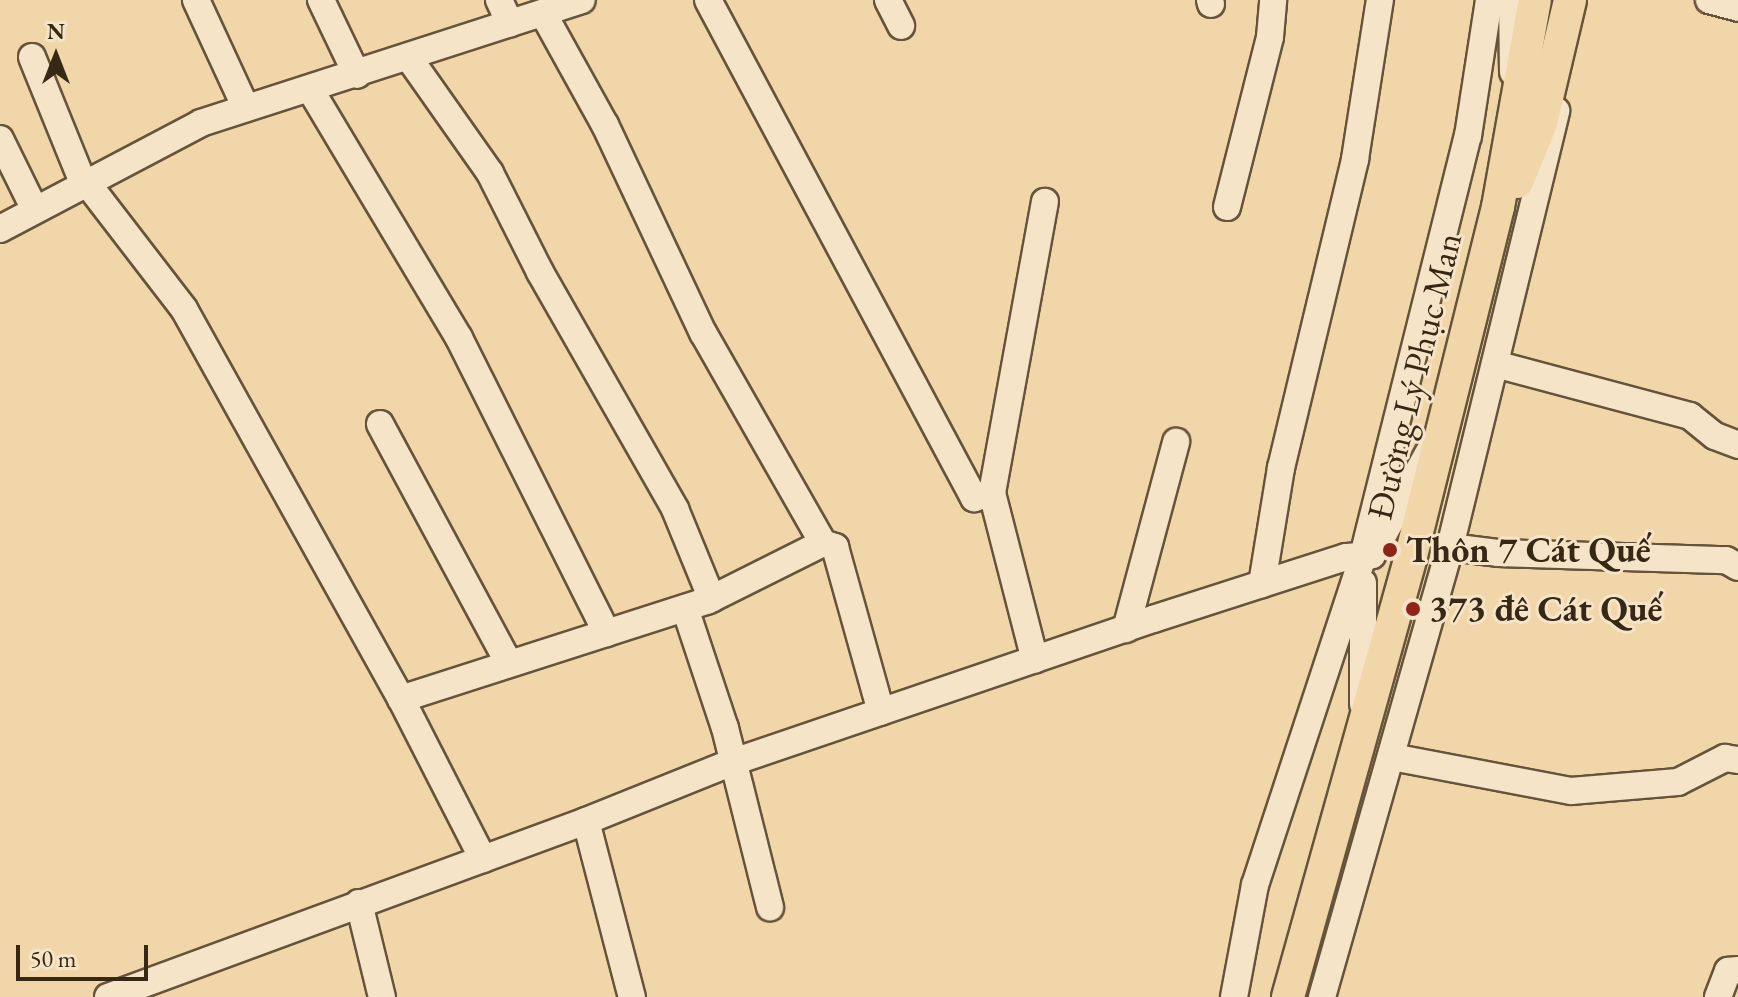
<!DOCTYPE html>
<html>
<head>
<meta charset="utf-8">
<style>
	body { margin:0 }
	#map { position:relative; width:1738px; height:997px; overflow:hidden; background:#f1d6aa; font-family:"EB Garamond",serif }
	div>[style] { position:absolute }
	.roads { filter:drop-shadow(2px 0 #66543a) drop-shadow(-2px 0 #66543a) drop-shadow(0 2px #66543a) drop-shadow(0 -2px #66543a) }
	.minor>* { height:26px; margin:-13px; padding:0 13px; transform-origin:13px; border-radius:13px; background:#f6e4c8 }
	.major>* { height:32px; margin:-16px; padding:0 16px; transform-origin:16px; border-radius:16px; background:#f1d6aa }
	.dots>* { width:22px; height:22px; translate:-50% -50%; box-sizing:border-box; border:4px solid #f6e4c8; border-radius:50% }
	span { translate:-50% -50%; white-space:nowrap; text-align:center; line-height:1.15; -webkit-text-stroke:6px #f6e4c8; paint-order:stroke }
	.street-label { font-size:36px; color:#372815 }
	.poi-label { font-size:36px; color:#372815; font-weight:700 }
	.left { translate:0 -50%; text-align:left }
	.north { position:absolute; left:16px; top:16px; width:80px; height:80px; -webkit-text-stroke:6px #f6e4c8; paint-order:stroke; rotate:0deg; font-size:22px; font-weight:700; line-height:32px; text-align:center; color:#372815 }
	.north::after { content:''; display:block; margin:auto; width:28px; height:36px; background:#372815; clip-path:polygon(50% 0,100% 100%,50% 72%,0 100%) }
	.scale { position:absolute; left:16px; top:945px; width:132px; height:36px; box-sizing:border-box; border:4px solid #372815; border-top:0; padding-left:10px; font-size:24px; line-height:28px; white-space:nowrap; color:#372815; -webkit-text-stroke:6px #f6e4c8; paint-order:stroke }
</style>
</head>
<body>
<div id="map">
	<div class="roads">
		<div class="minor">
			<i style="left:196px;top:0;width:119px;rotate:65.2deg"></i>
			<i style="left:321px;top:0;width:83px;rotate:64.4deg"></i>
			<i style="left:499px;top:0;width:26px;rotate:65deg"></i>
			<i style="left:708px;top:0;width:565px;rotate:61.89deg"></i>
			<i style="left:974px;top:498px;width:19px;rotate:-16deg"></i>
			<i style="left:992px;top:493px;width:172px;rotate:75.6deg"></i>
			<i style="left:888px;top:0;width:29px;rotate:63deg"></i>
			<i style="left:1210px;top:0;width:4px;rotate:76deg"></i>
			<i style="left:1512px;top:0;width:72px;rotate:89.2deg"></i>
			<i style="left:1709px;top:0;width:30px;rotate:15deg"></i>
			<i style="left:32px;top:57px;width:138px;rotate:67.9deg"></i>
			<i style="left:409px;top:58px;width:141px;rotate:54.8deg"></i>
			<i style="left:490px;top:173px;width:111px;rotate:63.2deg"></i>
			<i style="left:540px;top:272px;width:273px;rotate:60.3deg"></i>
			<i style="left:675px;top:509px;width:97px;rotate:67.7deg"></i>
			<i style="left:310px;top:89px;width:290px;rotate:59.1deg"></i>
			<i style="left:459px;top:338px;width:330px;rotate:63.4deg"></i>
			<i style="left:0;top:139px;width:79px;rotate:63.8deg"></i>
			<i style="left:87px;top:183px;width:159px;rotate:52.4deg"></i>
			<i style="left:184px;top:309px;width:446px;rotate:60.9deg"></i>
			<i style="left:1227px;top:207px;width:175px;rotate:-75.8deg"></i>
			<i style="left:1270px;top:37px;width:37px;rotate:-85deg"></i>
			<i style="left:0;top:229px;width:227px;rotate:-27.8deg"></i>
			<i style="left:201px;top:123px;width:400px;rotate:-17.9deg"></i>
			<i style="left:1495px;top:364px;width:202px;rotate:14.9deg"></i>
			<i style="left:1690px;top:416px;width:32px;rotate:39deg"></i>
			<i style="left:1715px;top:436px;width:25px;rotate:21deg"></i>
			<i style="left:380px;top:424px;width:272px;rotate:61.7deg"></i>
			<i style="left:992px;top:493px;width:296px;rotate:-79.7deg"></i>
			<i style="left:823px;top:543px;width:13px;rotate:18deg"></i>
			<i style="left:835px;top:547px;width:171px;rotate:74.4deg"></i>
			<i style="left:1450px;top:547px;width:48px;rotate:7.1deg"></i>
			<i style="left:1498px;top:553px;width:228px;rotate:1.8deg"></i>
			<i style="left:1726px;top:560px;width:14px;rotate:30deg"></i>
			<i style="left:1262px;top:584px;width:118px;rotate:-80.7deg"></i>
			<i style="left:1281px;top:468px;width:318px;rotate:-76.5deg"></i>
			<i style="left:1355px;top:159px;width:161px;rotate:-81.1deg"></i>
			<i style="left:685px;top:608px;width:126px;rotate:71.6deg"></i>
			<i style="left:725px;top:728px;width:185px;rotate:75.9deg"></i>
			<i style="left:1126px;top:629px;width:194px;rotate:-75deg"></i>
			<i style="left:1363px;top:704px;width:121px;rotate:-90deg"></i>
			<i style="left:1392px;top:757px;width:182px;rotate:10.8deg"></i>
			<i style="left:1571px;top:791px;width:107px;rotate:-4.8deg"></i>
			<i style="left:1678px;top:782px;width:53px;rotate:-27.1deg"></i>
			<i style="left:1725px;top:758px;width:13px;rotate:9deg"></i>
			<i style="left:586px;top:821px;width:158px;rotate:-21.9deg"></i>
			<i style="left:733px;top:762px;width:444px;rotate:-18.8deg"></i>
			<i style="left:1153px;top:619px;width:203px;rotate:-17.8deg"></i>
			<i style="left:1346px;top:557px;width:26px;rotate:-4deg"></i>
			<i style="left:1372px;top:555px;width:122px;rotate:-61.1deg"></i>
			<i style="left:483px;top:859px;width:180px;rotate:-117.1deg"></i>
			<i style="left:401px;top:699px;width:321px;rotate:-17.8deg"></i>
			<i style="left:707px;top:601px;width:130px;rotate:-26.6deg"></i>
			<i style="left:823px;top:543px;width:242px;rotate:-119.7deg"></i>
			<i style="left:703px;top:333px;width:230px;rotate:-115.2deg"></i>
			<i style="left:605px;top:125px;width:128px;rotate:-119deg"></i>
			<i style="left:359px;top:903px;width:97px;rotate:76.3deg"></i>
			<i style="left:108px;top:997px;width:509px;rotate:-20.21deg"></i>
			<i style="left:586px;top:821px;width:182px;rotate:75.4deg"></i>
			<i style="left:1234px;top:997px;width:114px;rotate:-79.4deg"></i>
			<i style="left:1255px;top:885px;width:346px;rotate:-71.8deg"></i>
			<i style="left:1363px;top:556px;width:433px;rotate:-76deg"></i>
			<i style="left:1468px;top:136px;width:138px;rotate:-81.2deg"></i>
			<i style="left:1322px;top:997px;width:468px;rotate:-74.1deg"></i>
			<i style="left:1450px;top:547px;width:449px;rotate:-76.3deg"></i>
			<i style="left:1718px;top:997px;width:28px;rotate:-69deg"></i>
			<i style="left:1728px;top:971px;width:10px;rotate:-6deg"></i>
		</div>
		<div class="major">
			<i style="left:1517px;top:182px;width:64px;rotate:-67.9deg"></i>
			<i style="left:1541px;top:123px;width:126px;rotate:-76.7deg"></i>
			<i style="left:1288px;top:997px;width:458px;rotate:-74.4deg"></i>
			<i style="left:1411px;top:556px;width:360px;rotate:-76deg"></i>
			<i style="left:1498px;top:207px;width:210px;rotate:-79.9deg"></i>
		</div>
	</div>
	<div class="dots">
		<i style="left:1390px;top:550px;background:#8f2418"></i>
		<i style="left:1413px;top:609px;background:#8f2418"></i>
	</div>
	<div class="street-label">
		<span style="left:1414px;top:376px;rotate:-76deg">Đường Lý Phục Man</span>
	</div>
	<div class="poi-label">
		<span class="left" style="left:1406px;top:550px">Thôn 7 Cát Quế</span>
		<span class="left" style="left:1429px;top:609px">373 đê Cát Quế</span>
	</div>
	<div class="north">N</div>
	<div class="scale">50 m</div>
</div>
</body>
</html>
